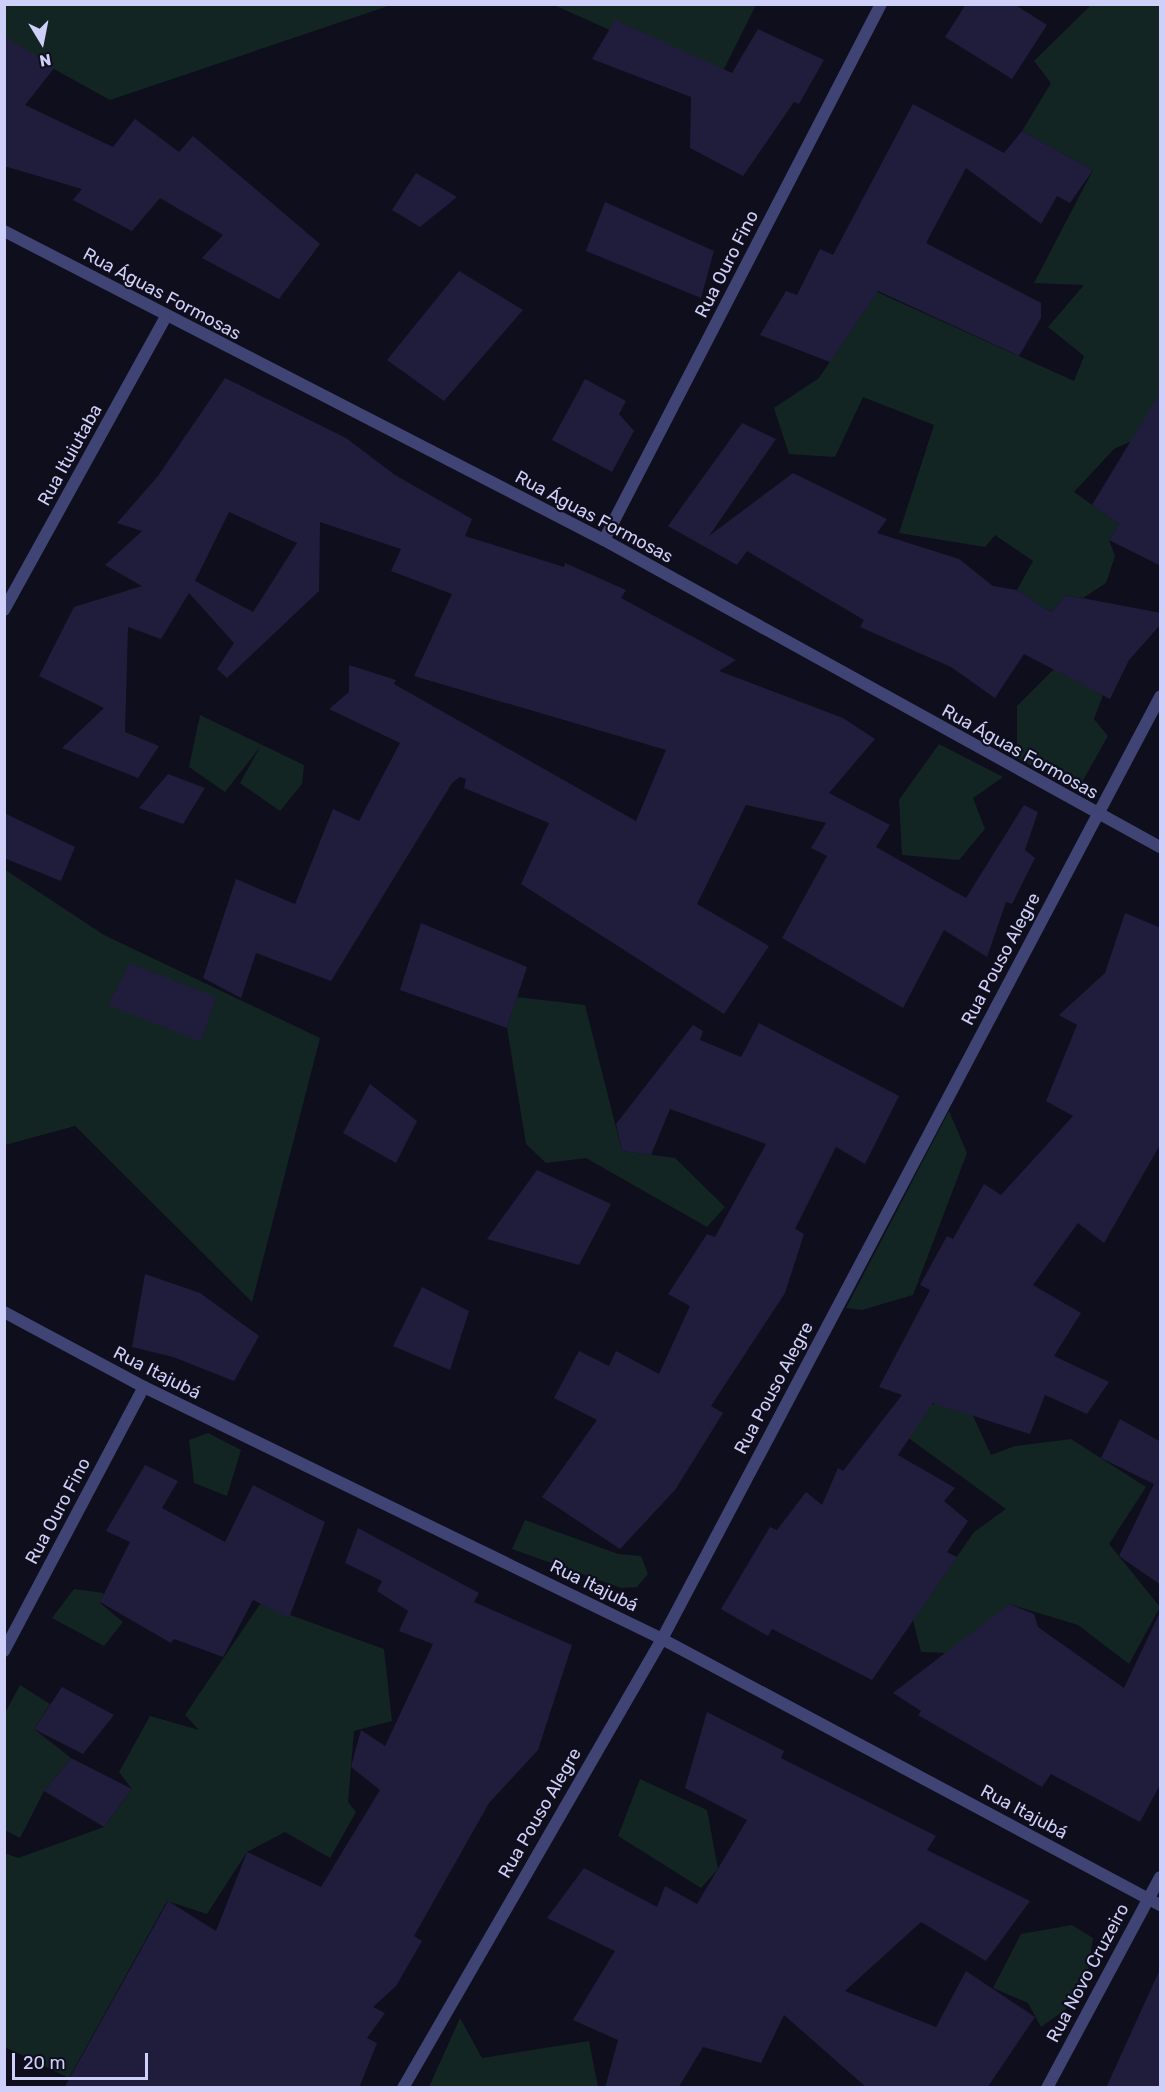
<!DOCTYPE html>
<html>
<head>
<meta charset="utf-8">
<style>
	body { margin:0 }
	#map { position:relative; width:1165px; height:2092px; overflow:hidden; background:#0f0e1c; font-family:Rubik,sans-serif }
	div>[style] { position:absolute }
	.green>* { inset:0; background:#122522 }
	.building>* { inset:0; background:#1f1d3b }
	.minor>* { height:12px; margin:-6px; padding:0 6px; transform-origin:6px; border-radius:6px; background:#3f4475 }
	span { translate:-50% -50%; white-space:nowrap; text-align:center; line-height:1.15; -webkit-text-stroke:4.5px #0f0e1c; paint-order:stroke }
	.street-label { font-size:18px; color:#cfd0f9 }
	.frame { position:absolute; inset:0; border:6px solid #cfd0f9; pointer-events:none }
	.north { position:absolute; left:12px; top:12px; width:60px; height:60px; -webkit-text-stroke:4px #0f0e1c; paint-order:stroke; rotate:170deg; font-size:16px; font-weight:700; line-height:24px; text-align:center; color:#cfd0f9 }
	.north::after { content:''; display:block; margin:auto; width:21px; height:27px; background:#cfd0f9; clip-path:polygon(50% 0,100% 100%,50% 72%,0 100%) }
	.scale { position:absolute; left:12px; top:2053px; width:136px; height:27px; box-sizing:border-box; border:3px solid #cfd0f9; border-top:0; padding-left:8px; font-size:18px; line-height:21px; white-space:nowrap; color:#cfd0f9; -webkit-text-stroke:4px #0f0e1c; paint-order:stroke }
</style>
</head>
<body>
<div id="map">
	<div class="green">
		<i style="clip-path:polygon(5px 5px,391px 5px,110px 100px,5px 42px)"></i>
		<i style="clip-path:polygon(554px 5px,756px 5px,719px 79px)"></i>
		<i style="clip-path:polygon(1091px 5px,1160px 5px,1160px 403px,1134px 440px,1114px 449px,1074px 492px,1119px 524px,1109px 540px,1115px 556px,1106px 583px,1083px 598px,1066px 595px,1051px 612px,1017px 590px,1033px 561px,995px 535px,985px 547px,899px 533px,934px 425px,863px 397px,835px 457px,789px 454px,774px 408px,819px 378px,877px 292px,1074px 381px,1084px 356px,1048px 327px,1084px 285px,1034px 283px,1093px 170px,1022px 131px,1051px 83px,1034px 61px)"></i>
		<i style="clip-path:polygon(1054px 669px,1103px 695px,1094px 719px,1108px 736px,1077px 791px,1017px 758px,1017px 706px)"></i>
		<i style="clip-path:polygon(200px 715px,304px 765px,302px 784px,280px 811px,240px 783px,260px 747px,225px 792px,189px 767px)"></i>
		<i style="clip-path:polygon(939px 744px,1003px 777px,973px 798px,985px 829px,959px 860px,902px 855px,899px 800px)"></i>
		<i style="clip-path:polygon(4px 869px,104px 935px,320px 1038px,252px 1302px,75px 1126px,5px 1145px)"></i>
		<i style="clip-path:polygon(517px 997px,585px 1005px,622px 1151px,675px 1158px,725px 1207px,707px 1227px,586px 1158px,546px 1163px,526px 1144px,507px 1028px)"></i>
		<i style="clip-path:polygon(949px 1111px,967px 1153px,913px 1295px,862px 1310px,846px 1308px)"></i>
		<i style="clip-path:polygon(962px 1392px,991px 1455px,1015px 1446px,1071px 1439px,1146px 1487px,1109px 1544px,1160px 1607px,1129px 1664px,1078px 1625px,1009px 1604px,948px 1653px,921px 1652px,913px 1620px,974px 1532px,1006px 1509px,888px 1423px)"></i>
		<i style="clip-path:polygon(208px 1433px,241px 1450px,227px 1496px,194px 1483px,189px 1440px)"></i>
		<i style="clip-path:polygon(525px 1520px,618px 1554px,641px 1556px,648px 1574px,637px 1587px,621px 1588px,512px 1549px)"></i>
		<i style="clip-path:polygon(74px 1589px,104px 1593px,100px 1603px,123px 1622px,104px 1646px,52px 1618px)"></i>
		<i style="clip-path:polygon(260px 1604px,384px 1649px,392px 1721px,354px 1731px,348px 1802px,356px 1812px,330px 1858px,285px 1832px,247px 1852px,207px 1914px,167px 1901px,69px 2078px,5px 2047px,4px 1853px,18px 1858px,104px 1827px,132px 1789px,119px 1772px,150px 1716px,199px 1730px,185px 1715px)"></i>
		<i style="clip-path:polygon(20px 1685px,50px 1704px,34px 1729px,71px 1758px,44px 1791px,20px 1838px,5px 1830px,4px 1715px)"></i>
		<i style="clip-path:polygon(640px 1779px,707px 1810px,718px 1869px,701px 1888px,618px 1836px)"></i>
		<i style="clip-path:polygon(1072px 1925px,1093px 1938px,1084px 1996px,1041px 2027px,1028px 2003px,993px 1988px,1021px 1934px)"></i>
		<i style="clip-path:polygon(460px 2018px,482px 2058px,589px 2041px,598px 2087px,429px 2087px)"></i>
	</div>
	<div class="building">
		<i style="clip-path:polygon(966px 4px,1014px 4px,1047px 25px,1012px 79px,945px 37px)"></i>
		<i style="clip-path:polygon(615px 20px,732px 73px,758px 29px,824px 60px,799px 104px,794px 102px,743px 176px,690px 148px,691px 97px,592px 59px)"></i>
		<i style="clip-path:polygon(4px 36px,55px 67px,25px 105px,113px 147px,135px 119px,179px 152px,193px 136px,320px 244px,279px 299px,202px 258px,223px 235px,160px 198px,132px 231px,73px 200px,82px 189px,4px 166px)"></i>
		<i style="clip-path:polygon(913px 104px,1004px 153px,1022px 131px,1093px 170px,1070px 203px,1057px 196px,1041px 224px,966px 168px,926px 243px,1041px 303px,1041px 318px,1019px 356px,878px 291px,830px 362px,760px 335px,786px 291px,797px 295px,820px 249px,833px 255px)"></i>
		<i style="clip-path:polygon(416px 173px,457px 197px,420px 227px,392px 210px)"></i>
		<i style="clip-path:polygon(605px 202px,714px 251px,701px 298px,586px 251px)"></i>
		<i style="clip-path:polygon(459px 271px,523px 310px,444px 401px,387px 360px)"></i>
		<i style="clip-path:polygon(evenodd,225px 378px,346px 438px,395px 475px,472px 519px,465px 536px,564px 567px,565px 563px,626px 590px,621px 598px,736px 660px,719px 671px,843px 718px,875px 739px,829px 793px,890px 825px,876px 847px,966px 898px,1024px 805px,1038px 812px,1025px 850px,1035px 858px,1012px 904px,1006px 902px,987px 957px,944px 930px,903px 1008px,782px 938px,827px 856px,811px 848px,826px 823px,746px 805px,697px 904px,769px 946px,724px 1014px,521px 884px,549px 823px,464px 788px,466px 779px,460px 777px,452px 783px,331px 981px,256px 953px,241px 998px,203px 978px,236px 879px,295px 904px,333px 809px,359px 821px,400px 743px,329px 709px,349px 692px,349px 665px,396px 680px,394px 684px,636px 821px,666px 750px,414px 676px,452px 594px,391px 571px,401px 549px,320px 522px,319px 591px,227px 678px,217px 669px,234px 643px,189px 593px,161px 639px,128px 627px,125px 732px,159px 746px,138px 778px,62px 748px,104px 708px,39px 676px,74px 607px,142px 586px,105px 565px,142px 531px,117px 523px,158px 476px,225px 378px,229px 512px,297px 543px,253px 612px,195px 581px,229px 512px)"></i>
		<i style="clip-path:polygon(585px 379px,626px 401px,619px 414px,634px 431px,612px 472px,552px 440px)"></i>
		<i style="clip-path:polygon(1161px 391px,1161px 566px,1109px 540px,1119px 524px,1092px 505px)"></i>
		<i style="clip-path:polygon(742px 423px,776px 439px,709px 536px,793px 473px,887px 519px,877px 533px,959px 559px,993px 586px,1017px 590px,1051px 612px,1066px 595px,1161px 613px,1161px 624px,1129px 660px,1110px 699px,1024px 654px,995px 698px,951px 667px,860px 627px,864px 620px,747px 551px,737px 565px,668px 526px)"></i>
		<i style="clip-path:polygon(168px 774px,205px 788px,183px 824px,139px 808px)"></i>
		<i style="clip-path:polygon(4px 813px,75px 847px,61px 881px,4px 858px)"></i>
		<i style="clip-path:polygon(1125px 913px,1161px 928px,1161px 1143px,1104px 1243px,1078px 1223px,1033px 1285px,1081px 1313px,1054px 1356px,1109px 1382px,1087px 1414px,1045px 1395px,1030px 1434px,933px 1403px,898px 1455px,955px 1488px,944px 1501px,968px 1521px,947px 1552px,957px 1557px,872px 1680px,772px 1629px,768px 1636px,721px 1609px,770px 1527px,777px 1530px,806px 1492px,822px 1505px,838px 1468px,843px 1471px,902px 1395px,879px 1387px,930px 1290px,920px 1285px,947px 1236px,953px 1239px,984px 1184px,1001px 1195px,1073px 1116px,1046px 1101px,1077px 1025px,1059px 1015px,1105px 973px)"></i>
		<i style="clip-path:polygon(421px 923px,527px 967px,507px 1028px,400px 990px)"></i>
		<i style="clip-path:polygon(130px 963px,216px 997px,201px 1042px,108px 1005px)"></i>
		<i style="clip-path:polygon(759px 1023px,899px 1096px,865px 1164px,836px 1147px,795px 1229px,804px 1234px,785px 1293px,711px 1406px,723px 1413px,675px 1490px,620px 1549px,542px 1497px,597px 1420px,554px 1398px,579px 1351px,609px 1366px,616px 1351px,659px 1374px,690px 1306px,668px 1294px,707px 1234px,715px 1237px,766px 1144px,670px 1109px,651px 1155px,622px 1151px,616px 1124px,693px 1025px,703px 1031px,700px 1040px,741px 1057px)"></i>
		<i style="clip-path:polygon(370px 1084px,417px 1121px,396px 1163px,343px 1133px)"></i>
		<i style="clip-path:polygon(537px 1170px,611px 1204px,579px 1265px,487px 1239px)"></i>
		<i style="clip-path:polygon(145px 1274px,200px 1293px,259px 1336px,234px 1381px,173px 1357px,132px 1347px)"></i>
		<i style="clip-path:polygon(422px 1287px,469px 1311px,450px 1370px,393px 1346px)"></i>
		<i style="clip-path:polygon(1120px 1419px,1161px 1442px,1161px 1585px,1119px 1556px,1154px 1484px,1101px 1458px)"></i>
		<i style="clip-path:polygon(145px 1465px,178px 1481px,162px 1508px,225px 1542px,253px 1485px,325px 1522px,289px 1618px,253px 1600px,223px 1657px,174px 1639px,171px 1643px,100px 1602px,130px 1542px,106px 1531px)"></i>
		<i style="clip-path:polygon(358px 1528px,479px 1593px,474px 1602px,572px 1645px,538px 1750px,489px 1803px,414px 1936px,422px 1941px,396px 1986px,373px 2007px,385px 2013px,367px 2038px,377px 2043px,359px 2088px,64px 2088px,168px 1901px,216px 1931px,247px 1852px,321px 1887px,380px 1790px,351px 1767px,361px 1730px,385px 1746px,433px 1644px,399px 1631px,408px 1611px,377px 1591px,382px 1581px,345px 1563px)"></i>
		<i style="clip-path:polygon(1009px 1604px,1034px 1614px,1038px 1627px,1124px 1688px,1161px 1610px,1161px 1783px,1140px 1822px,1051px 1774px,1042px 1787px,918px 1715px,921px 1711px,893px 1693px)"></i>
		<i style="clip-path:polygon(62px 1687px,114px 1715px,83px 1754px,34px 1729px)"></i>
		<i style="clip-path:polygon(707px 1712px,784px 1751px,781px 1758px,936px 1836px,927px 1850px,1030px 1901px,986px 1961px,921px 1922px,845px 1991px,936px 2027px,966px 1971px,1035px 2017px,987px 2088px,867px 2088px,784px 2015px,761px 2063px,703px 2047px,678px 2088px,605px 2088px,618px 2040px,573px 2020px,615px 1951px,547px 1918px,584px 1868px,657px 1907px,665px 1886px,697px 1904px,747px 1820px,685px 1788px)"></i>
		<i style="clip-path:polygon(71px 1758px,132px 1789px,104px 1827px,44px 1791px)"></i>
		<i style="clip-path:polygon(1161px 1967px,1161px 2088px,1106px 2088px)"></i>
	</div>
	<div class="minor">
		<i style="left:4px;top:231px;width:675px;rotate:27.25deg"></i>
		<i style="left:604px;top:540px;width:635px;rotate:28.91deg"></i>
		<i style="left:604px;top:540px;width:603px;rotate:-62.67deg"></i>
		<i style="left:4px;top:610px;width:335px;rotate:-61.1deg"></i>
		<i style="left:4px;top:1312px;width:159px;rotate:28.2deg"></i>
		<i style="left:144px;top:1387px;width:576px;rotate:25.94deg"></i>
		<i style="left:662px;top:1639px;width:565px;rotate:28.11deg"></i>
		<i style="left:4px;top:1651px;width:299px;rotate:-62.1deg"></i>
		<i style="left:403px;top:2088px;width:518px;rotate:-60.02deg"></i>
		<i style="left:662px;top:1639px;width:1066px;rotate:-62.14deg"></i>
		<i style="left:1047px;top:2088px;width:239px;rotate:-61.8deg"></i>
	</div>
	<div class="street-label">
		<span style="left:727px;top:264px;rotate:-63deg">Rua Ouro Fino</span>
		<span style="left:162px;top:294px;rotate:28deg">Rua Águas Formosas</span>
		<span style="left:70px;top:455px;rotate:-61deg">Rua Ituiutaba</span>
		<span style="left:594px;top:517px;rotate:28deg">Rua Águas Formosas</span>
		<span style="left:1020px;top:752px;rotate:29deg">Rua Águas Formosas</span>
		<span style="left:1001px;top:959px;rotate:-62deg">Rua Pouso Alegre</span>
		<span style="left:157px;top:1373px;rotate:27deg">Rua Itajubá</span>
		<span style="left:774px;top:1388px;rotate:-62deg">Rua Pouso Alegre</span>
		<span style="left:58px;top:1511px;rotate:-62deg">Rua Ouro Fino</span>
		<span style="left:594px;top:1586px;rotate:26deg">Rua Itajubá</span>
		<span style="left:1024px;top:1812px;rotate:28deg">Rua Itajubá</span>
		<span style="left:540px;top:1813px;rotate:-60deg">Rua Pouso Alegre</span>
		<span style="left:1088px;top:1973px;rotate:-62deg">Rua Novo Cruzeiro</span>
	</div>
	<div class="frame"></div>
	<div class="north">N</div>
	<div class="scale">20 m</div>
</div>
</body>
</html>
